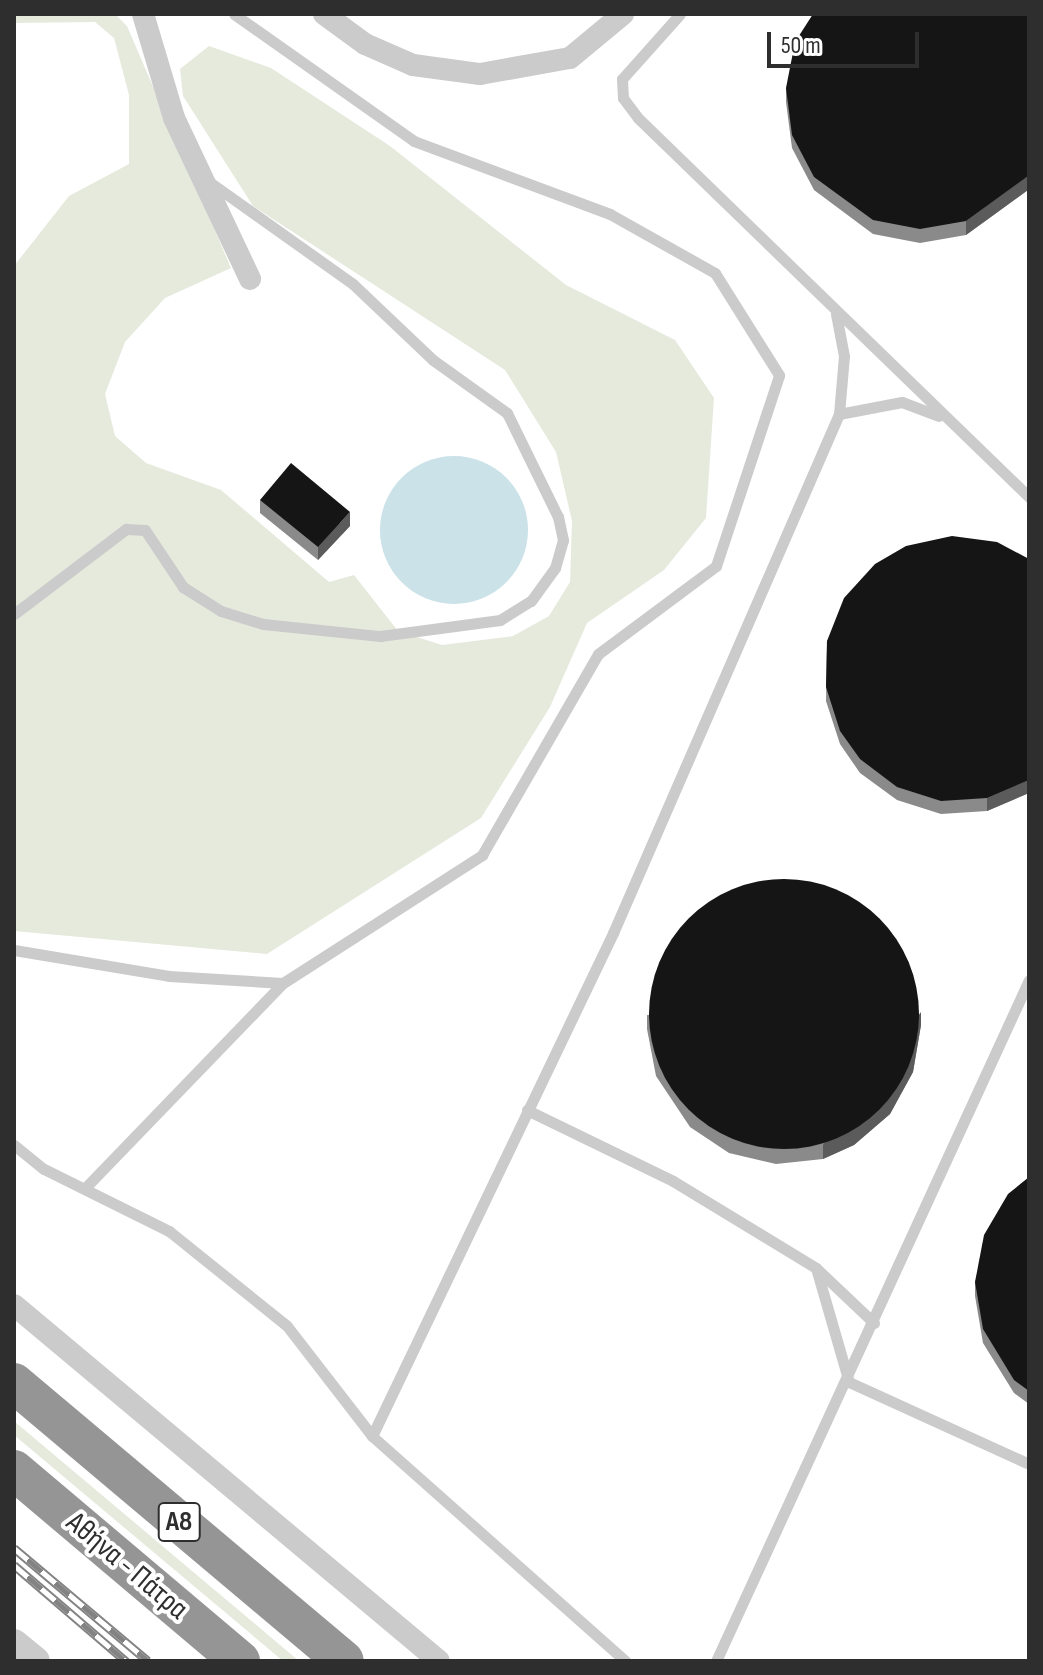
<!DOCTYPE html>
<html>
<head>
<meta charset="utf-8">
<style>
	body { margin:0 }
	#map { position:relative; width:1043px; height:1675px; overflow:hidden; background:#fff; font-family:"Sofia Sans Condensed",sans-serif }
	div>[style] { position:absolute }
	.green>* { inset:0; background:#e6eadd }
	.water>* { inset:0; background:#cae2e8 }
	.round { border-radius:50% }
	.service>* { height:11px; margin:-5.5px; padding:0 5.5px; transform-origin:5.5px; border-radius:5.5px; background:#cbcbcb }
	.minor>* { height:22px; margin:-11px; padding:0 11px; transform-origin:11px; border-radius:11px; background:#cbcbcb }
	.tertiary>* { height:28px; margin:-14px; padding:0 14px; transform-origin:14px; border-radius:14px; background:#cbcbcb }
	.motorway>* { height:40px; margin:-20px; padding:0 20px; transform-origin:20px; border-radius:20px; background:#959595 }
	.rail>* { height:9px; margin-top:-4.5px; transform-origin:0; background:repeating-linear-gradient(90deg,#fff 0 18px,#838383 0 36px); box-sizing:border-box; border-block:2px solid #838383 }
	.wall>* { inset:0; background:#8a8a8a }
	.shaded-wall>* { inset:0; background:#5b5b5b }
	.building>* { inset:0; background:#151515 }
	span { translate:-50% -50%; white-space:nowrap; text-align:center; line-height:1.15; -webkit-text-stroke:8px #fff; paint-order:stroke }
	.shield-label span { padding:2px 6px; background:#fff; border:2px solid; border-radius:6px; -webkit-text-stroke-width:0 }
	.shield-label { font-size:28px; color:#2e2e2e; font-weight:700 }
	.street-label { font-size:30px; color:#2e2e2e }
	.frame { position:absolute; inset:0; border:16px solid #2e2e2e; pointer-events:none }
	.scale { position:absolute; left:767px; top:32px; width:152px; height:36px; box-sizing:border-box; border:4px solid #2e2e2e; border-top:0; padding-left:10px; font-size:24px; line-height:28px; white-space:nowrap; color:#2e2e2e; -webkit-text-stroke:6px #fff; paint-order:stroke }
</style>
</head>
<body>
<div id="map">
	<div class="green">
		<i style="clip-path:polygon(14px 14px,115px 14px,127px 26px,231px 268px,165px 298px,125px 342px,105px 394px,115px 436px,146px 463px,221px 490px,329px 582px,354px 575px,398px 631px,442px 645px,513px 636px,549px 616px,570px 582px,572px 521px,556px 452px,505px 370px,253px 206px,183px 96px,180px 69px,209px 46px,271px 68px,390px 146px,566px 285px,675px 340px,714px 398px,706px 518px,664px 570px,587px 623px,550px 707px,481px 818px,267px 954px,14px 931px,14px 266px,69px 196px,129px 164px,129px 95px,114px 38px,95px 22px,14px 23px)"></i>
		<i style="clip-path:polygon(14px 1421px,299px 1661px,283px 1661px,14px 1435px)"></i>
	</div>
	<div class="water">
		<i class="round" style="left:380px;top:456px;width:148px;height:148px"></i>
	</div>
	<div class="service">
		<i style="left:680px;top:14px;width:87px;rotate:131.7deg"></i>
		<i style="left:622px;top:79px;width:19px;rotate:87deg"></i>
		<i style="left:623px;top:98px;width:25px;rotate:53deg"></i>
		<i style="left:638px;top:118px;width:545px;rotate:44.11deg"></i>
		<i style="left:839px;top:414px;width:64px;rotate:-10.8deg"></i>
		<i style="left:902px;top:402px;width:39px;rotate:21deg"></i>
		<i style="left:14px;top:614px;width:141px;rotate:-37.2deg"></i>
		<i style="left:126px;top:529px;width:19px;rotate:3deg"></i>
		<i style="left:145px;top:530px;width:69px;rotate:56.3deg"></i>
		<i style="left:183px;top:587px;width:45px;rotate:32.3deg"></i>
		<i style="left:221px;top:611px;width:44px;rotate:17.2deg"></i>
		<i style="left:263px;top:624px;width:118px;rotate:5.9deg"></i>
		<i style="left:380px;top:636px;width:121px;rotate:-7.6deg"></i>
		<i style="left:500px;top:620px;width:36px;rotate:-32deg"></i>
		<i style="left:531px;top:601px;width:41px;rotate:-54deg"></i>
		<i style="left:555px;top:568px;width:29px;rotate:-74deg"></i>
		<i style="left:563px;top:540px;width:24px;rotate:-102deg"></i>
		<i style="left:558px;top:517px;width:116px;rotate:-116.1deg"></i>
		<i style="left:507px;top:413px;width:91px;rotate:-144.4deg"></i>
		<i style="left:433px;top:360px;width:110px;rotate:-136.5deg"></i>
		<i style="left:353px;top:284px;width:178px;rotate:-144.6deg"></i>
		<i style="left:14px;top:950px;width:157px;rotate:9.5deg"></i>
		<i style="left:169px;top:976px;width:114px;rotate:3.5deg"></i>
		<i style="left:527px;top:1110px;width:162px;rotate:25.9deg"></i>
		<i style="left:673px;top:1181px;width:167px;rotate:31.3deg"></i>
		<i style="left:816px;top:1268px;width:80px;rotate:43.5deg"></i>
		<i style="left:14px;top:1145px;width:38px;rotate:39deg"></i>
		<i style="left:44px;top:1169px;width:140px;rotate:26.4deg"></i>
		<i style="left:169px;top:1231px;width:151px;rotate:38.8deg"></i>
		<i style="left:287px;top:1326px;width:139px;rotate:52.3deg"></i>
		<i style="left:372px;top:1436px;width:339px;rotate:41.6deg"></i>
		<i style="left:85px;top:1188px;width:285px;rotate:-46deg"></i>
		<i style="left:283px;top:983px;width:237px;rotate:-32.7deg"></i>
		<i style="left:482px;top:855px;width:232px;rotate:-60deg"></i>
		<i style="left:598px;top:654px;width:147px;rotate:-36.7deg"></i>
		<i style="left:716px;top:566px;width:201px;rotate:-71.7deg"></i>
		<i style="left:779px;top:375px;width:120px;rotate:-122.1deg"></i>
		<i style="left:715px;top:273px;width:120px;rotate:-150.7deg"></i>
		<i style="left:610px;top:214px;width:209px;rotate:-159.6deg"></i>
		<i style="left:414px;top:141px;width:220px;rotate:-144.8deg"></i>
		<i style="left:816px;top:1268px;width:119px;rotate:73.9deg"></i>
		<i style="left:849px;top:1382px;width:198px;rotate:24.5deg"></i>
		<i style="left:372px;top:1436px;width:558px;rotate:-64.4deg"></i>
		<i style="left:613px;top:933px;width:566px;rotate:-66.47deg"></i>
		<i style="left:839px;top:414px;width:58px;rotate:-85.1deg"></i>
		<i style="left:844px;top:356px;width:43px;rotate:-100.8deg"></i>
		<i style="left:716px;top:1661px;width:749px;rotate:-65.32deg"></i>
	</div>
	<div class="minor">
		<i style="left:143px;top:14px;width:109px;rotate:73.4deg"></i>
		<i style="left:174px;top:118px;width:178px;rotate:64.7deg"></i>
		<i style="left:324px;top:14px;width:51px;rotate:36.2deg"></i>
		<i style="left:365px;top:44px;width:52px;rotate:23.6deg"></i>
		<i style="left:413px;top:65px;width:68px;rotate:7.7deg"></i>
		<i style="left:480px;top:74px;width:91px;rotate:-10.1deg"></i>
		<i style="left:570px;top:58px;width:69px;rotate:-39.7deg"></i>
		<i style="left:14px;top:1305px;width:554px;rotate:39.95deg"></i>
	</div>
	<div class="tertiary">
		<i style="left:14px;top:1643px;width:28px;rotate:39deg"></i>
	</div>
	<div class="motorway">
		<i style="left:14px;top:1383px;width:431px;rotate:40.1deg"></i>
		<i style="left:14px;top:1470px;width:296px;rotate:40.2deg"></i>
	</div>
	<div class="rail">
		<i style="left:14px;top:1548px;width:175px;rotate:40.1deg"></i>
		<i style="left:14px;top:1565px;width:148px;rotate:40.6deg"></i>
	</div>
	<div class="wall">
		<i style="clip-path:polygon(1029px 14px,1028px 190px,966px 235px,920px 243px,873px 234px,814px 190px,792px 148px,786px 102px,786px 88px)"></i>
		<i style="clip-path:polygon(260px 500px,350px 526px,318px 560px,260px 513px)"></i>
		<i style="clip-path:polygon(1029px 559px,1029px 793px,987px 811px,941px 814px,897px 800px,860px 773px,840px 744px,826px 701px,827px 641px)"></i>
		<i style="clip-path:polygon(647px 1015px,921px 1025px,913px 1072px,890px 1114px,854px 1145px,823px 1159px,776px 1164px,729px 1153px,690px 1127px,656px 1076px,647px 1029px)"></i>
		<i style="clip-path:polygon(1029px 1177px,1029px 1404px,1014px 1393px,983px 1343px,975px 1296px,975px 1282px)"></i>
	</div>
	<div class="shaded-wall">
		<i style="clip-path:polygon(1029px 175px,1028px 190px,966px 235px,966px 221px)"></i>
		<i style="clip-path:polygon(350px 512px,350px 526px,318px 560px,318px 547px)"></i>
		<i style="clip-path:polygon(1029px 780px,1029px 793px,987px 811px,987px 798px)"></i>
		<i style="clip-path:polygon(921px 1012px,921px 1025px,913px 1072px,890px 1114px,854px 1145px,823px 1159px,823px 1145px)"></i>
	</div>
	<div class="building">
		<i style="clip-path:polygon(813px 14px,1029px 14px,1028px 176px,966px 221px,920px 229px,873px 220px,814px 177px,792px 135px,786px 88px,795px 42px)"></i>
		<i style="clip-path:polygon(291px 463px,350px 512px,318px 547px,260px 500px)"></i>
		<i style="clip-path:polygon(952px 536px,997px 542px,1029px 559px,1029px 780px,987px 798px,941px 801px,897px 787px,860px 759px,840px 731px,826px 687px,827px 641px,844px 598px,875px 564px,906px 546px)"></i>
		<i class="round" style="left:649px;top:879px;width:270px;height:270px"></i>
		<i style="clip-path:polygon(1029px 1177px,1029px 1391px,1014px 1380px,983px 1329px,975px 1282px,984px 1235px,1008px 1194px)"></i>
	</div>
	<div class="shield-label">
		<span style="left:179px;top:1522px">Α8</span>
	</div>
	<div class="street-label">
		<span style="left:127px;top:1566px;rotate:40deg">Αθήνα - Πάτρα</span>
	</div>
	<div class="frame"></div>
	<div class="scale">50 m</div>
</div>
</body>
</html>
